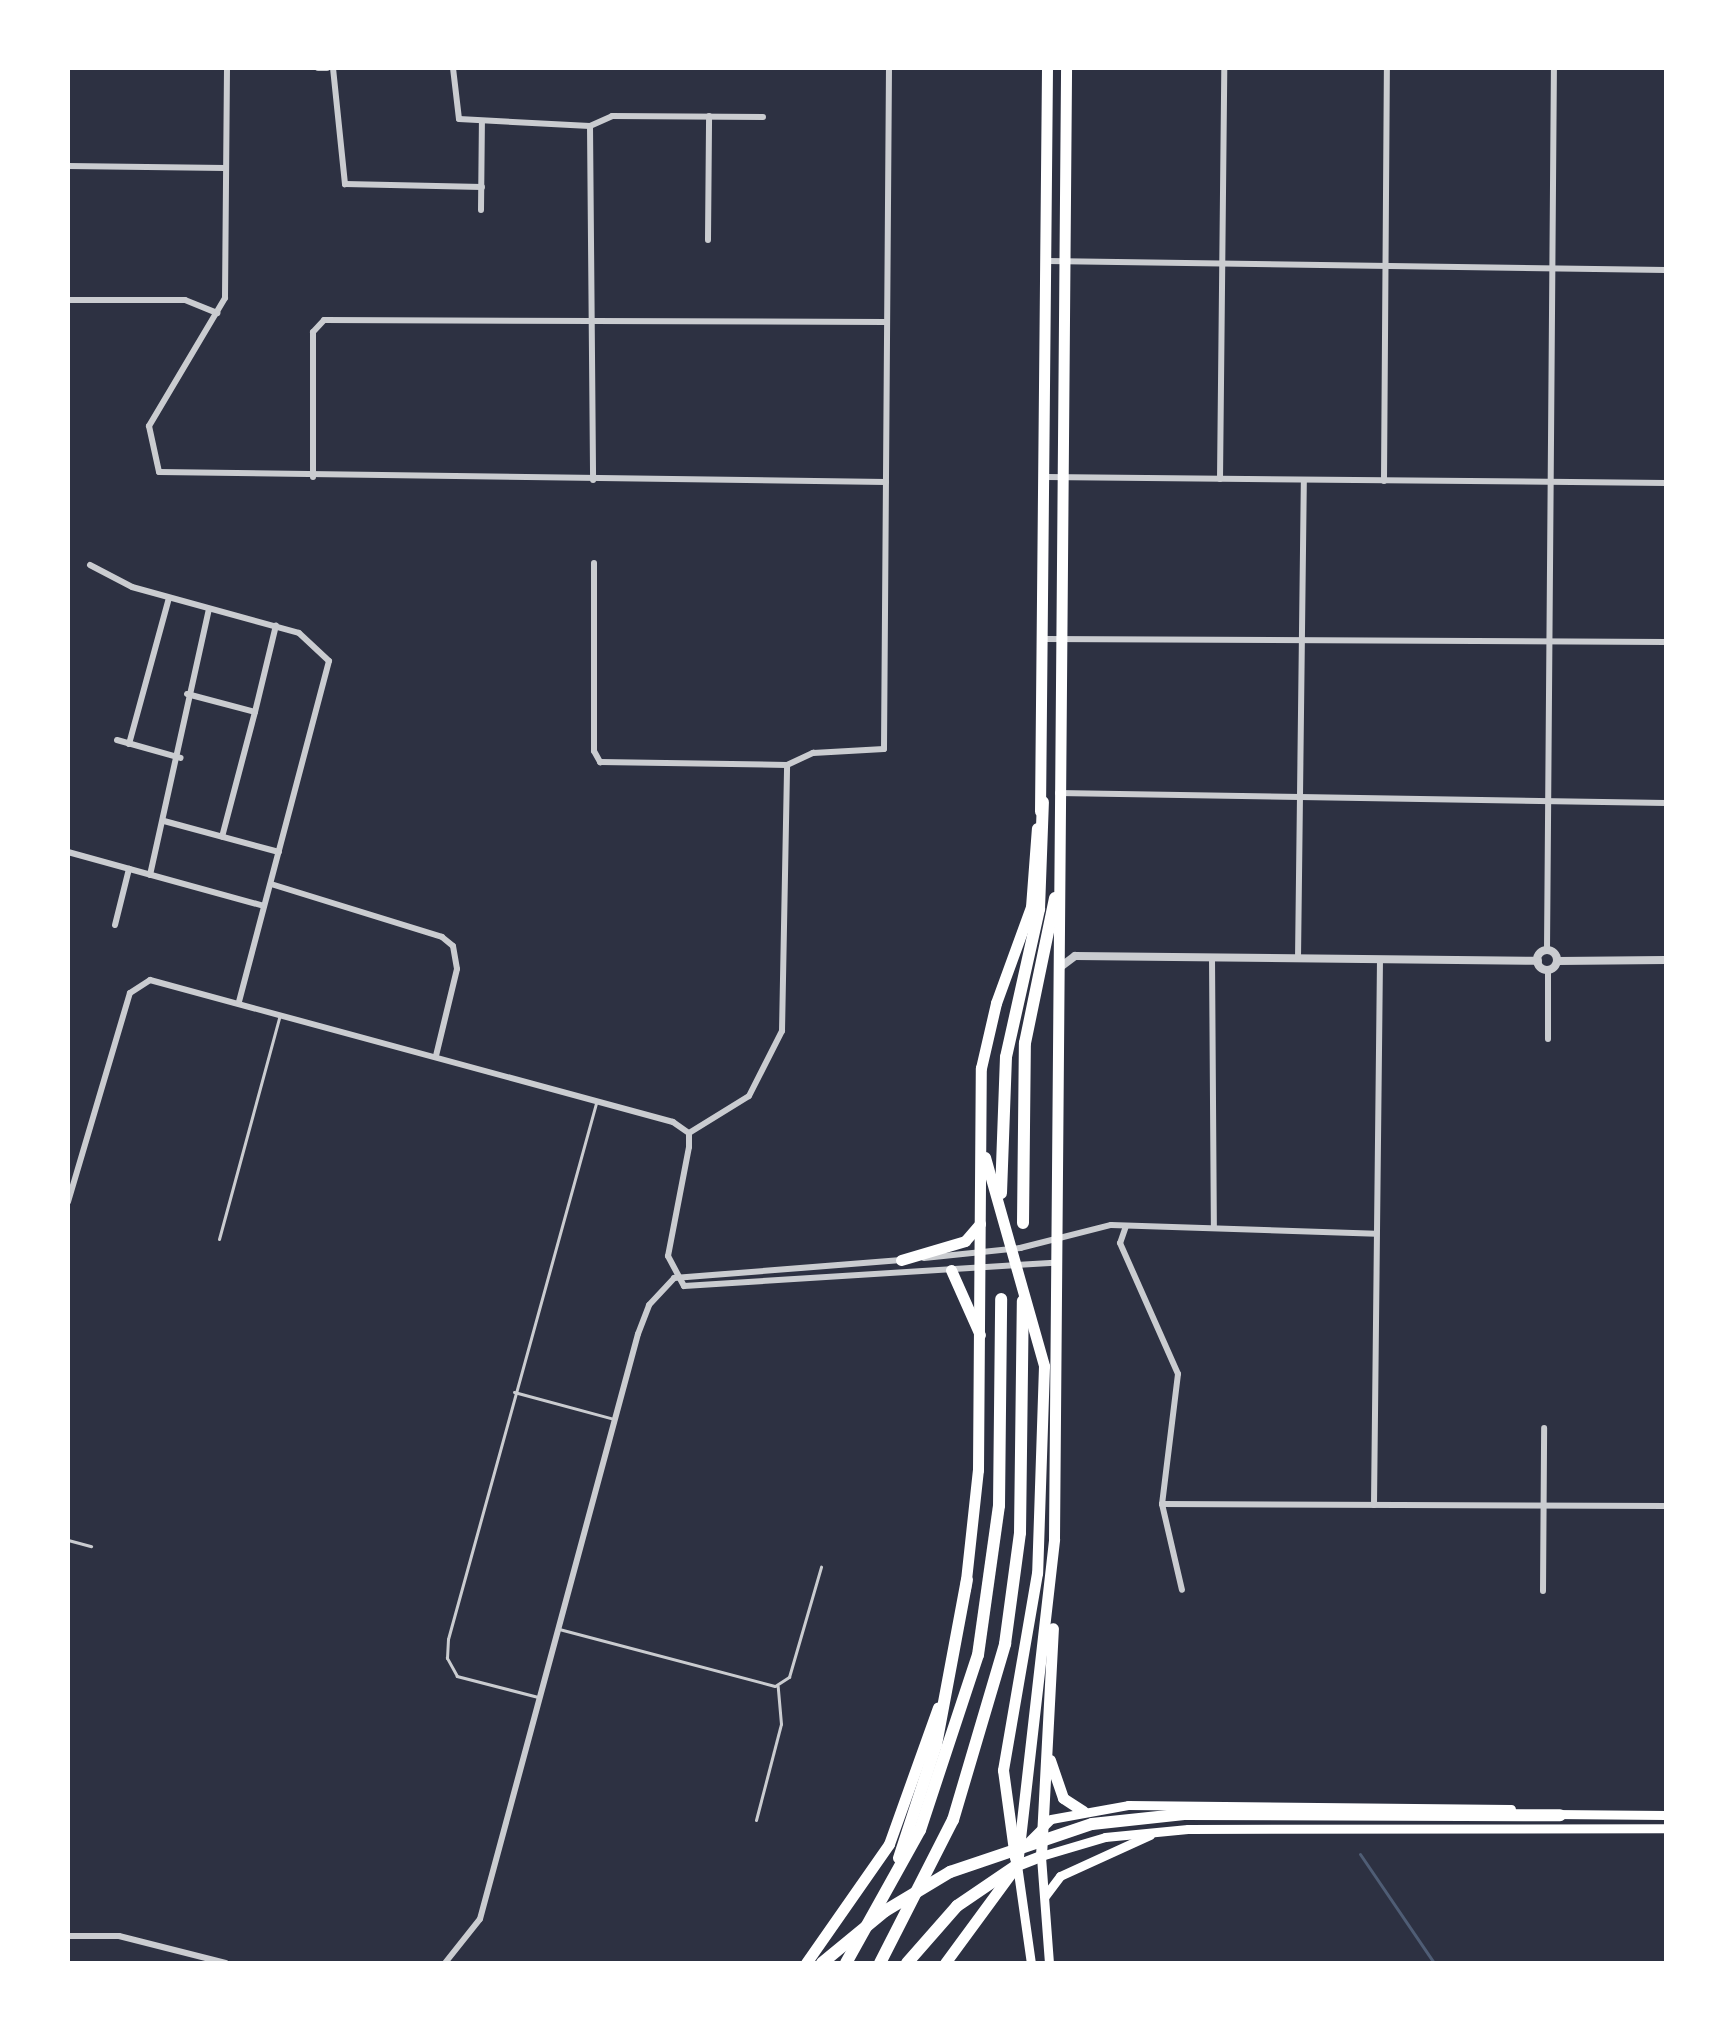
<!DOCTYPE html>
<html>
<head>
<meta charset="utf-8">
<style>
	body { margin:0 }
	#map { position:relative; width:1734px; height:2031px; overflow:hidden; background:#2d3142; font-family:Jost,sans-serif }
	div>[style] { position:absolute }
	.stream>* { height:3px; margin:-1.5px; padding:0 1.5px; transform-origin:1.5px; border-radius:1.5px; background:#4f5d75 }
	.service>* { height:3px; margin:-1.5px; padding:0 1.5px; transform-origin:1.5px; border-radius:1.5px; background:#caccd0 }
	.minor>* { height:6px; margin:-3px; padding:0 3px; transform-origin:3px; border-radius:3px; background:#caccd0 }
	.tertiary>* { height:8px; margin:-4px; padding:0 4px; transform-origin:4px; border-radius:4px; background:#caccd0 }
	.tertiary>.ring { margin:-4px; padding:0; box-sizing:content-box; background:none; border:8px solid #caccd0; border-radius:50% }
	.secondary>* { height:9px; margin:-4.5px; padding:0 4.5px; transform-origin:4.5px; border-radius:4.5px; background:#fff }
	.trunk>* { height:11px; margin:-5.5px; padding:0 5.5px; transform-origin:5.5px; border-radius:5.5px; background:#fff }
	.motorway>* { height:12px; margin:-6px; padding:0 6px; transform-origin:6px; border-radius:6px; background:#fff }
	span { translate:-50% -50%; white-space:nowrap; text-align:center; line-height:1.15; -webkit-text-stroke:6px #fff; paint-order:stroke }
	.frame { position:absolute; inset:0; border:70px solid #fff; pointer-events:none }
</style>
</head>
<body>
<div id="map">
	<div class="stream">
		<i style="left:1360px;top:1854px;width:132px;rotate:55.8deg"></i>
	</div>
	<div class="service">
		<i style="left:219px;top:1239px;width:232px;rotate:-74.8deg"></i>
		<i style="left:514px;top:1392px;width:104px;rotate:15.1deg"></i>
		<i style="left:68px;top:1540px;width:24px;rotate:15deg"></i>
		<i style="left:559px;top:1629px;width:223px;rotate:14.8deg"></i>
		<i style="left:775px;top:1686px;width:17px;rotate:-33deg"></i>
		<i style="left:789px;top:1677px;width:115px;rotate:-73.8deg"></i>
		<i style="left:538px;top:1697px;width:84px;rotate:-165.5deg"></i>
		<i style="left:457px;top:1676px;width:21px;rotate:-119deg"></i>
		<i style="left:447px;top:1658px;width:19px;rotate:-87deg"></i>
		<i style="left:448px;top:1639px;width:556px;rotate:-74.56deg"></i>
		<i style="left:756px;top:1820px;width:99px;rotate:-75.4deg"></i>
		<i style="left:781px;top:1724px;width:38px;rotate:-95deg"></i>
	</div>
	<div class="minor">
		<i style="left:227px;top:68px;width:230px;rotate:90.5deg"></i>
		<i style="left:225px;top:298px;width:149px;rotate:120.7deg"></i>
		<i style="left:149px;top:426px;width:47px;rotate:77.7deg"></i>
		<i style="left:159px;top:472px;width:727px;rotate:0.79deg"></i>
		<i style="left:318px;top:68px;width:9px"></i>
		<i style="left:333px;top:68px;width:117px;rotate:84.1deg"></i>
		<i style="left:345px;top:184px;width:137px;rotate:1.3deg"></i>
		<i style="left:453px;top:68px;width:51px;rotate:83.3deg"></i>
		<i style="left:459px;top:119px;width:131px;rotate:3.1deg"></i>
		<i style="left:590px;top:126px;width:354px;rotate:89.5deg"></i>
		<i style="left:590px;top:126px;width:24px;rotate:-24deg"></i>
		<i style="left:612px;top:116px;width:151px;rotate:0.4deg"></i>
		<i style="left:68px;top:166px;width:157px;rotate:0.7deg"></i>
		<i style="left:481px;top:210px;width:89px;rotate:-89.4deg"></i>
		<i style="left:708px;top:240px;width:124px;rotate:-89.5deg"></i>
		<i style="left:1048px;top:261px;width:618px;rotate:0.83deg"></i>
		<i style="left:68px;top:300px;width:117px"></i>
		<i style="left:185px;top:300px;width:35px;rotate:22deg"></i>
		<i style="left:313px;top:477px;width:145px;rotate:-90deg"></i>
		<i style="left:313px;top:332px;width:16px;rotate:-47deg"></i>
		<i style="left:324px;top:320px;width:562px;rotate:0.2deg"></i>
		<i style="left:1046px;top:477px;width:620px;rotate:0.55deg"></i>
		<i style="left:1220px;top:479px;width:411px;rotate:-89.4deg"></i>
		<i style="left:1384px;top:481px;width:413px;rotate:-89.6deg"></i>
		<i style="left:594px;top:563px;width:188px;rotate:90deg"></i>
		<i style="left:594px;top:751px;width:13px;rotate:61deg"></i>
		<i style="left:600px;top:762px;width:187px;rotate:0.9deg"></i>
		<i style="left:787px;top:765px;width:29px;rotate:-25deg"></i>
		<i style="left:813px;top:753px;width:71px;rotate:-3.2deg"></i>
		<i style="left:884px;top:749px;width:681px;rotate:-89.58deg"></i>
		<i style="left:90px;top:565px;width:47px;rotate:27.6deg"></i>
		<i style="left:132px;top:587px;width:173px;rotate:15.4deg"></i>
		<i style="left:299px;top:633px;width:41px;rotate:43deg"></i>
		<i style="left:329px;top:661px;width:353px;rotate:104.8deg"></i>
		<i style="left:1045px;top:639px;width:621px;rotate:0.28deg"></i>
		<i style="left:187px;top:694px;width:70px;rotate:14.8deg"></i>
		<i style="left:255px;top:712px;width:129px;rotate:104.8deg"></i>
		<i style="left:255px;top:712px;width:89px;rotate:-76.4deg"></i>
		<i style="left:117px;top:740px;width:66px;rotate:15.7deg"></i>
		<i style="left:129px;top:744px;width:151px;rotate:-74.7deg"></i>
		<i style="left:1058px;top:793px;width:608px;rotate:0.94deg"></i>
		<i style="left:164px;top:821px;width:119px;rotate:15.1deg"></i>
		<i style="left:68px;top:852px;width:203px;rotate:15.4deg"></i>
		<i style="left:150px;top:875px;width:272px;rotate:-77.5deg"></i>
		<i style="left:271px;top:884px;width:179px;rotate:17.2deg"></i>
		<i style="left:442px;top:937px;width:14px;rotate:39deg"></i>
		<i style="left:453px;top:946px;width:23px;rotate:80deg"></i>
		<i style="left:457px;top:969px;width:89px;rotate:103.6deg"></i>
		<i style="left:115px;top:925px;width:58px;rotate:-76deg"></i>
		<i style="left:1547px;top:950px;width:882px;rotate:-89.55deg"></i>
		<i style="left:1212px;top:958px;width:269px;rotate:89.6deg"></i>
		<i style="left:1298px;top:959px;width:479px;rotate:-89.3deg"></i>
		<i style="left:1548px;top:969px;width:70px;rotate:90deg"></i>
		<i style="left:689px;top:1133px;width:70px;rotate:-31.7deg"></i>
		<i style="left:749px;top:1096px;width:73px;rotate:-63.1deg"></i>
		<i style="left:782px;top:1031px;width:266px;rotate:-88.9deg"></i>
		<i style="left:68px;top:1202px;width:218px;rotate:-73.5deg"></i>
		<i style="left:130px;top:993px;width:24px;rotate:-33deg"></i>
		<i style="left:150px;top:980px;width:542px;rotate:15.19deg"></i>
		<i style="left:673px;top:1122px;width:19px;rotate:35deg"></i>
		<i style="left:689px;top:1133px;width:14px;rotate:90deg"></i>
		<i style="left:689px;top:1147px;width:111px;rotate:100.9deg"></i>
		<i style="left:668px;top:1256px;width:34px;rotate:62deg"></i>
		<i style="left:684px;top:1286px;width:371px;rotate:-3.6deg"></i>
		<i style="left:1126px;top:1226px;width:18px;rotate:109deg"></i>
		<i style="left:1120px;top:1243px;width:143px;rotate:66.1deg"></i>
		<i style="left:1178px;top:1374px;width:131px;rotate:97deg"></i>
		<i style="left:1162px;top:1504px;width:88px;rotate:76.9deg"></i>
		<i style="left:924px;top:1258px;width:97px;rotate:-5.9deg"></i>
		<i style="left:1020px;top:1248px;width:94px;rotate:-14.2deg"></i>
		<i style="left:1111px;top:1225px;width:265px;rotate:1.9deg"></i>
		<i style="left:674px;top:1278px;width:228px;rotate:-4.5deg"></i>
		<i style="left:1162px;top:1504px;width:504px;rotate:0.23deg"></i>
		<i style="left:1374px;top:1505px;width:546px;rotate:-89.37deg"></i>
		<i style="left:1543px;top:1591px;width:163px;rotate:-89.6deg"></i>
		<i style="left:68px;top:1936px;width:51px"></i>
		<i style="left:119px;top:1936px;width:110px;rotate:14.2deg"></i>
		<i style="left:445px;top:1963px;width:56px;rotate:-51.5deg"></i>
		<i style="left:480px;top:1919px;width:606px;rotate:-74.89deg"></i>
		<i style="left:638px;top:1334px;width:31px;rotate:-69deg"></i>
		<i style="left:649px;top:1305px;width:37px;rotate:-47deg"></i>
	</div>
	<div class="tertiary">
		<i class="ring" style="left:1537px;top:950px;width:12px;height:12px"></i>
		<i style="left:1557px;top:961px;width:109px;rotate:-0.5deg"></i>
		<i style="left:1059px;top:968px;width:20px;rotate:-37deg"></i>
		<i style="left:1075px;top:956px;width:463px;rotate:0.6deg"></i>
	</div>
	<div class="secondary">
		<i style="left:1553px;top:1814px;width:113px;rotate:0.5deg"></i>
		<i style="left:1021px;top:1849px;width:42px;rotate:-45deg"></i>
		<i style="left:1051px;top:1819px;width:78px;rotate:-10.3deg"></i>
		<i style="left:1128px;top:1805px;width:383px;rotate:0.6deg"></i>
		<i style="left:1017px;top:1865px;width:99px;rotate:81.9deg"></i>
		<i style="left:1045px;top:1896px;width:25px;rotate:-53deg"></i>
		<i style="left:1060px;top:1876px;width:99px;rotate:-24.5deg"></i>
		<i style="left:1049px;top:1963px;width:107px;rotate:-94.3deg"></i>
		<i style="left:1041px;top:1856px;width:67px;rotate:-16.5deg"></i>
		<i style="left:1105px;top:1837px;width:83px;rotate:-5.5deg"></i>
		<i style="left:1188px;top:1829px;width:478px;rotate:-0.1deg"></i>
	</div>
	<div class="trunk">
		<i style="left:1040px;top:811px;width:743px;rotate:-89.46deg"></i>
		<i style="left:985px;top:1157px;width:217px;rotate:74.2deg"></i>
		<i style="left:1044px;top:1366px;width:207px;rotate:91.9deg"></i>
		<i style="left:1037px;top:1573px;width:200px;rotate:99.8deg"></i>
		<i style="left:1003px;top:1770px;width:89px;rotate:82.2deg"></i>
		<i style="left:901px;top:1260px;width:67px;rotate:-16.5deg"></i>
		<i style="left:965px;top:1241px;width:23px;rotate:-49deg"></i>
		<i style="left:951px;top:1270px;width:71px;rotate:66deg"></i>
		<i style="left:965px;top:1589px;width:120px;rotate:-83.8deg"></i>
		<i style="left:978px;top:1470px;width:402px;rotate:-89.6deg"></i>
		<i style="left:981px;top:1068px;width:67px;rotate:-77deg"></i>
		<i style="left:996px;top:1003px;width:102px;rotate:-70deg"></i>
		<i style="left:1031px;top:907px;width:79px;rotate:-85.7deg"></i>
		<i style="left:1050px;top:1760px;width:40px;rotate:71.1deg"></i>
		<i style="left:1063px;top:1798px;width:24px;rotate:33deg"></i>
		<i style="left:1017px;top:1865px;width:328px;rotate:-83.5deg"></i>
		<i style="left:1054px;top:1539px;width:1471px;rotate:-89.53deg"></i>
		<i style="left:1017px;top:1865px;width:26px;rotate:-21deg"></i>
		<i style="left:1041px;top:1856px;width:228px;rotate:-87deg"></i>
		<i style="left:806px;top:1963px;width:145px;rotate:-55.1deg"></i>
		<i style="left:889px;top:1844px;width:145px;rotate:-70.3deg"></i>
		<i style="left:945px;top:1963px;width:117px;rotate:-53.7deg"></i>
	</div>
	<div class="motorway">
		<i style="left:1001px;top:1193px;width:136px;rotate:-87.9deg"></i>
		<i style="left:1006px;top:1057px;width:152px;rotate:-77.4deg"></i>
		<i style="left:1039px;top:909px;width:107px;rotate:-87.9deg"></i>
		<i style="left:1023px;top:1223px;width:180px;rotate:-89.4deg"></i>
		<i style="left:1025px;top:1043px;width:148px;rotate:-78.3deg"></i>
		<i style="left:899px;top:1858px;width:119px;rotate:-71.9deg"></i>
		<i style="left:936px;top:1745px;width:168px;rotate:-79.4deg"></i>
		<i style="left:822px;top:1963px;width:82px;rotate:-39.5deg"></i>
		<i style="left:885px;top:1911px;width:76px;rotate:-31deg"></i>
		<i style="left:950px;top:1872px;width:150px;rotate:-18.7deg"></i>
		<i style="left:1092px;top:1824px;width:95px;rotate:-6.1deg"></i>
		<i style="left:1186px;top:1814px;width:374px;rotate:0.2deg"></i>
		<i style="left:846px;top:1963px;width:152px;rotate:-60.9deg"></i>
		<i style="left:920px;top:1830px;width:184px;rotate:-71.7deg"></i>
		<i style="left:978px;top:1655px;width:150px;rotate:-82deg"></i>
		<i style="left:999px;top:1506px;width:207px;rotate:-89.4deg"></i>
		<i style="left:880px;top:1963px;width:161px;rotate:-63deg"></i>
		<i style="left:953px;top:1820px;width:184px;rotate:-73.5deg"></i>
		<i style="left:1005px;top:1644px;width:112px;rotate:-82.3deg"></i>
		<i style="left:1020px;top:1533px;width:232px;rotate:-89.3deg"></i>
		<i style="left:907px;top:1963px;width:76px;rotate:-48.7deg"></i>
		<i style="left:957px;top:1906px;width:73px;rotate:-34.3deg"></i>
	</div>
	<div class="frame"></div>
</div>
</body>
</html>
